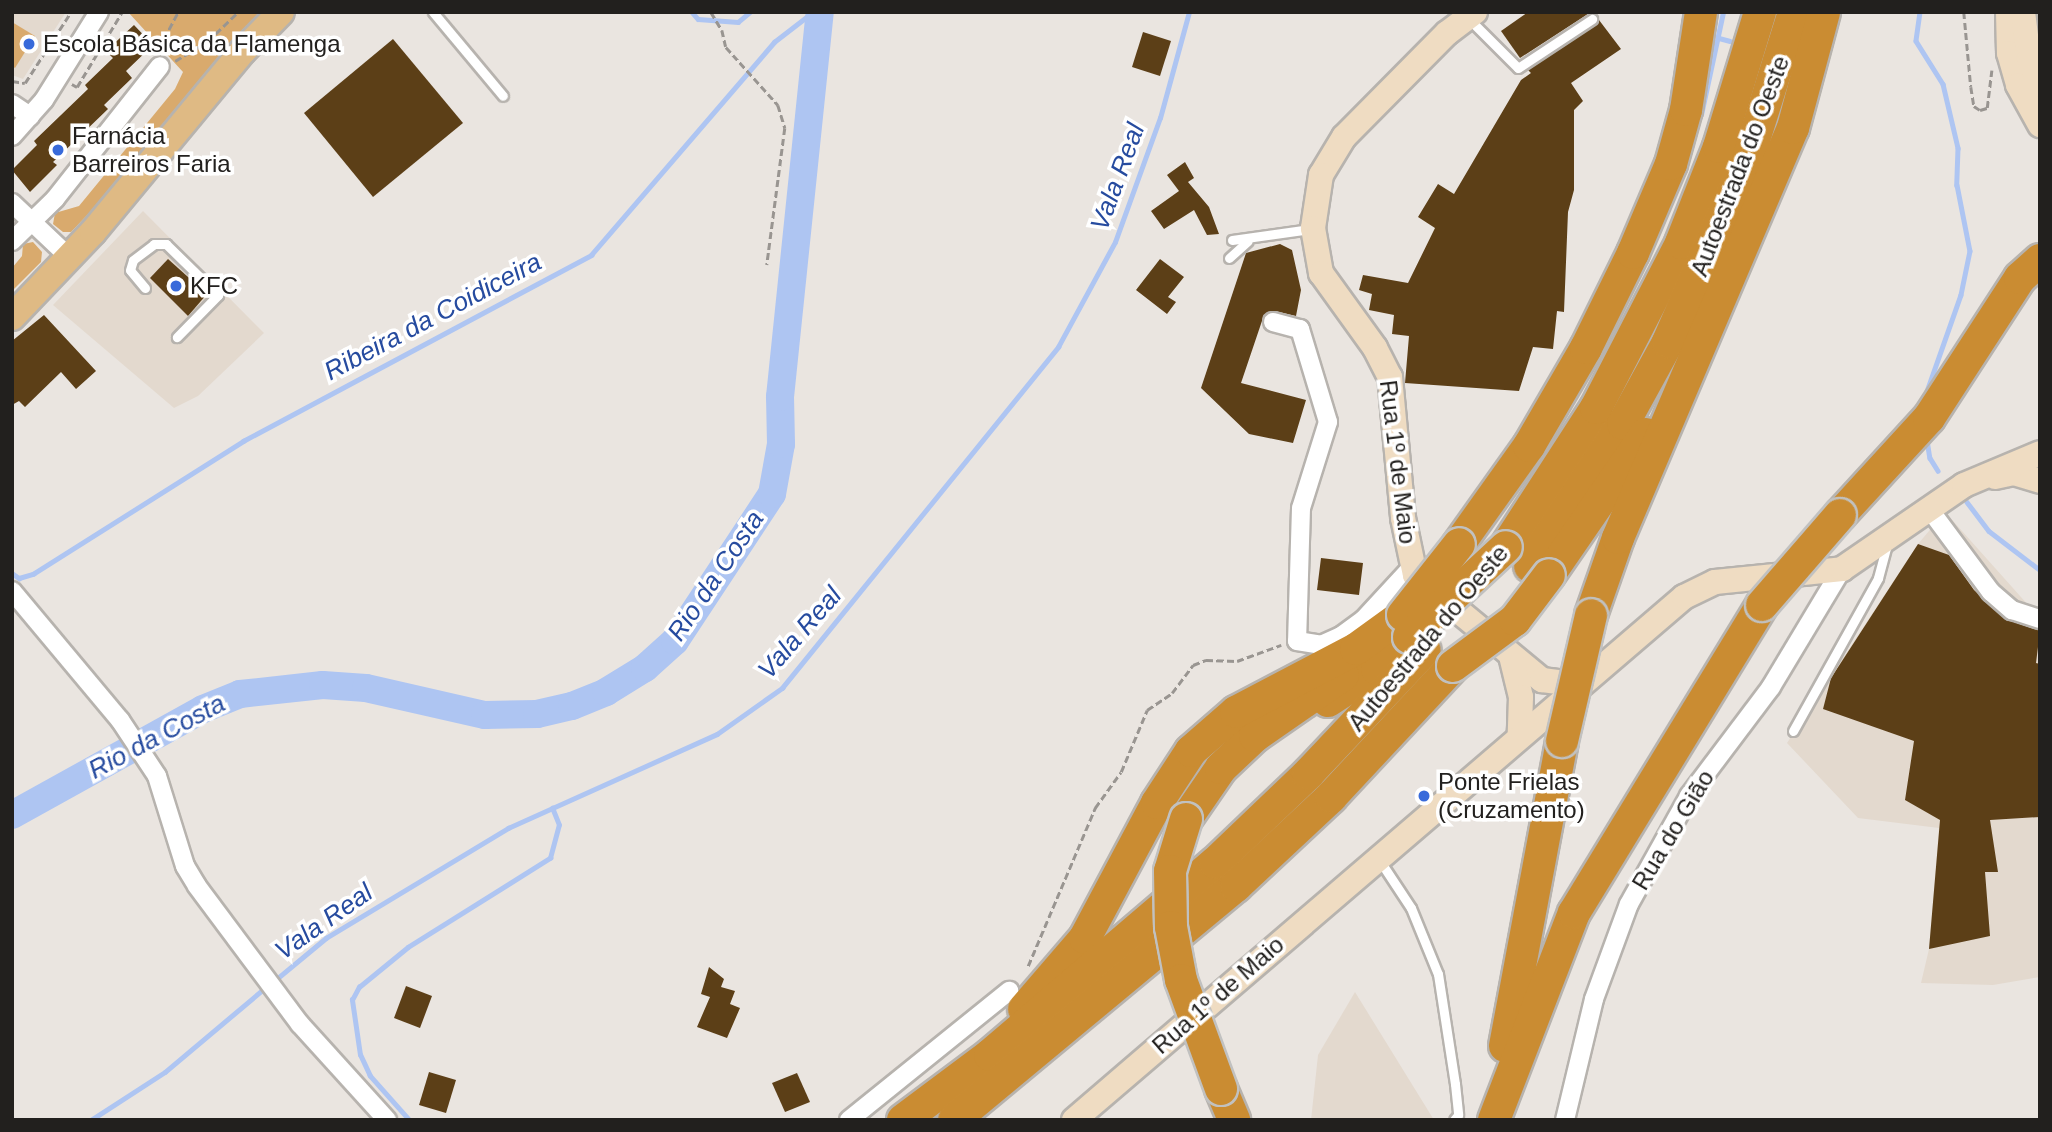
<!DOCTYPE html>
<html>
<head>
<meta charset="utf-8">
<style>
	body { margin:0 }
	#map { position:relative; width:2052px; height:1132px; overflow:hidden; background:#eae5e0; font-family:Helvetica,sans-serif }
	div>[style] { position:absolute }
	.built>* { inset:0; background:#e3d9ce }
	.green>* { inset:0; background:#d9aa6d }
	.stream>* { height:4.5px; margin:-2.25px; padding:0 2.25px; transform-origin:2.25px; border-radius:2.25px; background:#aec5f2 }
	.river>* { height:28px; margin:-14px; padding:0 14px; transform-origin:14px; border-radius:14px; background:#aec5f2 }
	.building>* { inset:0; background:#5c3f17 }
	.path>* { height:2.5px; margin-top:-1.25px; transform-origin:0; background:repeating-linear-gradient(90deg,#999591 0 7px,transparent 0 10.5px) }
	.roads { filter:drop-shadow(2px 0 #b7b3ae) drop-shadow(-2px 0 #b7b3ae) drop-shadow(0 2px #b7b3ae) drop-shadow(0 -2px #b7b3ae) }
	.lane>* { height:9px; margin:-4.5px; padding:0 4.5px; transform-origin:4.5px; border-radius:4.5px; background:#fff }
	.street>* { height:18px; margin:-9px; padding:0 9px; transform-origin:9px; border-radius:9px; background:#fff }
	.secondary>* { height:24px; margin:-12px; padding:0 12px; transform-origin:12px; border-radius:12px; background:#efdcc2 }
	.primary>* { height:26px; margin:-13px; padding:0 13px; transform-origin:13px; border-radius:13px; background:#dfba84 }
	.highway>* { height:32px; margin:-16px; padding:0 16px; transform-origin:16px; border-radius:16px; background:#ca8c32 }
	.bridges { filter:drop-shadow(2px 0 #c1c1c0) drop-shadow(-2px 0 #c1c1c0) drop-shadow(0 2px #c1c1c0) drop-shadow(0 -2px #c1c1c0) }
	.highway-bridge>* { height:32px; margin:-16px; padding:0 16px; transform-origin:16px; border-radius:16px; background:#ca8c32 }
	.dots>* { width:19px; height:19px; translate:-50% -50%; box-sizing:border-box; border:4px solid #fff; border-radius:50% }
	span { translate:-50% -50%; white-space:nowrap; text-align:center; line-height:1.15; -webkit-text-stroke:7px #fff; paint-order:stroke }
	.poi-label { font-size:24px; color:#22201e }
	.left { translate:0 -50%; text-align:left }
	.street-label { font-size:24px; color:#22201e }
	.water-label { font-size:26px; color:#264b9f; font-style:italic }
	.frame { position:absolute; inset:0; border:14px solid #22201e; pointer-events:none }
</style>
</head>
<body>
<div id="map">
	<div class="built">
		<i style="clip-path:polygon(12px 12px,66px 12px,23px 79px,12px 75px)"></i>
		<i style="clip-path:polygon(143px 211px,264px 333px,198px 396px,174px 408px,53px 305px)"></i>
		<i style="clip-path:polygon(1945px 512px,2029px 606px,2040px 612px,2040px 977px,1993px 985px,1921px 983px,1929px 949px,1939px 828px,1858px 818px,1787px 743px,1918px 544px)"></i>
		<i style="clip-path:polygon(1355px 992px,1434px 1120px,1311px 1120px,1318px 1055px)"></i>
	</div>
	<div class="green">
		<i style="clip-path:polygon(128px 12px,260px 12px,210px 67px,117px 184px,71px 232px,63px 232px,53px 224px,55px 213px,79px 206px,175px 89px,183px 72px)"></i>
		<i style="clip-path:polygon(12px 22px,35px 36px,15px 68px,12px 66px)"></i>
		<i style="clip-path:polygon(33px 242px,42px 252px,41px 262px,12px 291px,12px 268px,22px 256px,23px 244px)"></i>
	</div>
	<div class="stream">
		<i style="left:692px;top:12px;width:9px;rotate:49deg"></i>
		<i style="left:698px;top:19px;width:40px;rotate:4.3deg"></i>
		<i style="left:738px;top:22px;width:16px;rotate:-40deg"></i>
		<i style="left:1920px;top:12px;width:29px;rotate:98deg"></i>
		<i style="left:1916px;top:41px;width:51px;rotate:57.9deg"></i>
		<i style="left:1943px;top:84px;width:66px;rotate:76.8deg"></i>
		<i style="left:1958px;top:148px;width:37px;rotate:92deg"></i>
		<i style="left:1957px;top:185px;width:67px;rotate:78.9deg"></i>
		<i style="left:1970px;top:251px;width:45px;rotate:101.6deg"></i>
		<i style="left:1961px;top:295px;width:114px;rotate:109.4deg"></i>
		<i style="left:1719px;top:38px;width:11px;rotate:15deg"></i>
		<i style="left:1701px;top:115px;width:105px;rotate:-77.9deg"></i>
		<i style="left:1927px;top:440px;width:18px;rotate:81deg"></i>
		<i style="left:1930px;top:458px;width:15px;rotate:58deg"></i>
		<i style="left:1967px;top:502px;width:36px;rotate:53deg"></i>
		<i style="left:1989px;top:531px;width:64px;rotate:37.4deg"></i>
		<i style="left:12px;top:573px;width:9px;rotate:36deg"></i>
		<i style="left:19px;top:578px;width:15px;rotate:-16deg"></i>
		<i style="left:33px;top:574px;width:249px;rotate:-32.3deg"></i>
		<i style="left:243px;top:441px;width:395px;rotate:-28.1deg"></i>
		<i style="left:591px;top:255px;width:281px;rotate:-49.3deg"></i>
		<i style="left:774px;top:42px;width:49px;rotate:-37.6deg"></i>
		<i style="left:273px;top:982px;width:69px;rotate:-39.7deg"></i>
		<i style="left:326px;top:938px;width:213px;rotate:-31.1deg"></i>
		<i style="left:508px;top:828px;width:229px;rotate:-24.2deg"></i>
		<i style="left:717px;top:734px;width:80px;rotate:-35.3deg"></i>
		<i style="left:782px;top:688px;width:439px;rotate:-51deg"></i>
		<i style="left:1058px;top:347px;width:119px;rotate:-61.5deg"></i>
		<i style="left:1115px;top:242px;width:132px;rotate:-70.1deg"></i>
		<i style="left:1160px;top:118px;width:110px;rotate:-74.7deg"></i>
		<i style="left:91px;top:1120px;width:88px;rotate:-33deg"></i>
		<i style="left:165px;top:1072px;width:132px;rotate:-40.1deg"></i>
		<i style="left:409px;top:1120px;width:59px;rotate:-131.6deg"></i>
		<i style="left:370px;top:1076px;width:23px;rotate:-115deg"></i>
		<i style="left:360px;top:1055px;width:56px;rotate:-98.3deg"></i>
		<i style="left:352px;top:1000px;width:15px;rotate:-62deg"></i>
		<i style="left:359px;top:987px;width:63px;rotate:-39.2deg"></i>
		<i style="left:408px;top:947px;width:168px;rotate:-32.1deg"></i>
		<i style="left:550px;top:858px;width:34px;rotate:-75deg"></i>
		<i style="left:559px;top:825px;width:18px;rotate:-112deg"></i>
	</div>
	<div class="river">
		<i style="left:12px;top:815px;width:218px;rotate:-29deg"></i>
		<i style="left:203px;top:709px;width:40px;rotate:-22deg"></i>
		<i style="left:240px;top:694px;width:83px;rotate:-6.2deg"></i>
		<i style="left:323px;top:685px;width:43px;rotate:4deg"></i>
		<i style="left:366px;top:688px;width:122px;rotate:12.8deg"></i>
		<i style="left:485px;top:715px;width:52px;rotate:-1.1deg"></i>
		<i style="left:537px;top:714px;width:36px;rotate:-13deg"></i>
		<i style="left:572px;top:706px;width:37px;rotate:-22deg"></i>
		<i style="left:606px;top:692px;width:46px;rotate:-31.6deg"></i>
		<i style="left:645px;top:668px;width:40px;rotate:-42deg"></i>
		<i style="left:675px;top:641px;width:176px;rotate:-56.6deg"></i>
		<i style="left:772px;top:494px;width:51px;rotate:-79.8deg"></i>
		<i style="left:781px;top:444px;width:47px;rotate:-91.2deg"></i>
		<i style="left:780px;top:397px;width:387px;rotate:-84.1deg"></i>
	</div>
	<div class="building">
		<i style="clip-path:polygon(1528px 12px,1591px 12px,1520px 58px,1501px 31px)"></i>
		<i style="clip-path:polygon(1599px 20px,1621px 49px,1571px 83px,1583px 101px,1574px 110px,1574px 190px,1568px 212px,1564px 312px,1557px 311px,1553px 349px,1533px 347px,1519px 391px,1405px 383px,1409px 336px,1392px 334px,1394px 315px,1369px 310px,1372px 294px,1359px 290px,1363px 275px,1408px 283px,1435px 228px,1418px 217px,1438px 184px,1454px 194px,1521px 80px,1531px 73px,1528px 70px)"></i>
		<i style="clip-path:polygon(134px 25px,153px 45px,126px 71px,132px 78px,104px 105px,108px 109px,53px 162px,57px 165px,30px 192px,12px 170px,37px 145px,34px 141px,88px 89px,85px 85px,113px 58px,106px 51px)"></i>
		<i style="clip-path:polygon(1143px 32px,1171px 41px,1160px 76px,1132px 67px)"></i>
		<i style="clip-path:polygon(393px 39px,463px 123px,373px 197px,304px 113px)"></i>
		<i style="clip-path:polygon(1185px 162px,1194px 178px,1188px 182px,1209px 207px,1219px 234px,1207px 235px,1194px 210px,1164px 229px,1151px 211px,1179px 191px,1167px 175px)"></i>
		<i style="clip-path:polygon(1280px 244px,1292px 250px,1301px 290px,1296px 316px,1275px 311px,1264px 315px,1241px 383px,1306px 400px,1293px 443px,1249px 434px,1201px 388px,1246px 253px)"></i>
		<i style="clip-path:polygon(168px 259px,207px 294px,188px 316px,150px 278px)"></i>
		<i style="clip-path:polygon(1160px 259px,1184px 277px,1168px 297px,1176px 302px,1167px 314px,1136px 290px)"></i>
		<i style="clip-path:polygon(44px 315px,96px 371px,76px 389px,61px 372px,25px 407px,19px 401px,12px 405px,12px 341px)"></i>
		<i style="clip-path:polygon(1918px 544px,1949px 555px,1974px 590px,2005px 619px,2040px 631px,2036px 663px,2040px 664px,2040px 817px,1990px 820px,1998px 872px,1985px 872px,1990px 936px,1929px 949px,1940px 820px,1905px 800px,1914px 741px,1823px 709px,1831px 678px)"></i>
		<i style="clip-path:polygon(1321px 558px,1363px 563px,1359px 595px,1317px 590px)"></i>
		<i style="clip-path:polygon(709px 967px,724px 979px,721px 987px,735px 991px,730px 1004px,740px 1008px,727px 1038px,697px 1027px,710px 997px,701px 994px)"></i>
		<i style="clip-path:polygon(406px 986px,432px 996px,420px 1028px,394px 1018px)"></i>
		<i style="clip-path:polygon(429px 1072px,456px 1080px,446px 1113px,419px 1105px)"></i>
		<i style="clip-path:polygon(797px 1073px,810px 1102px,785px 1112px,772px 1083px)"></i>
	</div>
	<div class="path">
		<i style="left:711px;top:12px;width:21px;rotate:59deg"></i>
		<i style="left:722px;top:30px;width:17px;rotate:77deg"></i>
		<i style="left:726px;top:47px;width:78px;rotate:48.1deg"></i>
		<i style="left:778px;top:105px;width:24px;rotate:73deg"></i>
		<i style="left:785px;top:128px;width:138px;rotate:97.5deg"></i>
		<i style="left:1964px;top:12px;width:75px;rotate:84.7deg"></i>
		<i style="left:1971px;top:87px;width:19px;rotate:81deg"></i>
		<i style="left:1974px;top:106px;width:7px;rotate:34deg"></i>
		<i style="left:1980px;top:110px;width:7px;rotate:-16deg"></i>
		<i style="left:1987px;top:108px;width:38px;rotate:-83deg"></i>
		<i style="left:159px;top:48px;width:41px;rotate:-62.2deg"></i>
		<i style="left:175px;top:61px;width:39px;rotate:-31deg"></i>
		<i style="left:208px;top:41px;width:42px;rotate:-44deg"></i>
		<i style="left:12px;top:81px;width:13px;rotate:9deg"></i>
		<i style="left:25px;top:83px;width:85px;rotate:-57.1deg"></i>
		<i style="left:72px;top:84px;width:6px;rotate:31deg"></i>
		<i style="left:77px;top:87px;width:87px;rotate:-59deg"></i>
		<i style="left:1028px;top:966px;width:172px;rotate:-67deg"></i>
		<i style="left:1095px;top:808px;width:44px;rotate:-54.2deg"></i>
		<i style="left:1121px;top:772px;width:67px;rotate:-67.2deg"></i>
		<i style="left:1147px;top:710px;width:30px;rotate:-34deg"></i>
		<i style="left:1172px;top:693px;width:35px;rotate:-53deg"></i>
		<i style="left:1193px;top:665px;width:14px;rotate:-21deg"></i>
		<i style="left:1206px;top:660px;width:31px;rotate:2deg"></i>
		<i style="left:1237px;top:661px;width:47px;rotate:-20deg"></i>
	</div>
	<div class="roads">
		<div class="lane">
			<i style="left:433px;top:12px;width:109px;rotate:50.2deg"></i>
			<i style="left:1469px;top:19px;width:69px;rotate:45deg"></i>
			<i style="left:1518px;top:68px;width:89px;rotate:-33.5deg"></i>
			<i style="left:1232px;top:240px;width:79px;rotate:-8deg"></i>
			<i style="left:1229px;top:258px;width:25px;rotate:-42deg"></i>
			<i style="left:145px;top:288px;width:23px;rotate:-130deg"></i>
			<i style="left:130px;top:270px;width:10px;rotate:-73deg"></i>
			<i style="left:133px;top:260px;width:26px;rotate:-37deg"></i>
			<i style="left:154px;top:244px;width:12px"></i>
			<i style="left:166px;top:244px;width:73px;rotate:44.4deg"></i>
			<i style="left:218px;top:295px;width:59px;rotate:134.3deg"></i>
			<i style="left:1793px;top:731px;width:175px;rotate:-60.9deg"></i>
			<i style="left:1878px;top:578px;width:34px;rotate:-75deg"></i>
			<i style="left:1380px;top:861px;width:56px;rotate:56.6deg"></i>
			<i style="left:1411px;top:908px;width:71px;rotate:67.8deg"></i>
			<i style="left:1438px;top:974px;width:111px;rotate:81.2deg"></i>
			<i style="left:1455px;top:1084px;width:31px;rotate:84deg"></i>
			<i style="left:1458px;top:1115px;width:6px;rotate:129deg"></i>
		</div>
		<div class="street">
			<i style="left:12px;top:104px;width:22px;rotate:34deg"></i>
			<i style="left:12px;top:136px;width:48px;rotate:-48.4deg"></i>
			<i style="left:44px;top:100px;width:104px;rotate:-58deg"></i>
			<i style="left:12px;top:203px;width:80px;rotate:43.5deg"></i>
			<i style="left:12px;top:241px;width:60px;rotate:-44.3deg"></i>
			<i style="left:55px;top:199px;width:169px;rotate:-51.7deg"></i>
			<i style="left:1273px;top:322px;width:28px;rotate:15deg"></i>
			<i style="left:1300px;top:329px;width:97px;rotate:73.2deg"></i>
			<i style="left:1328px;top:422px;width:90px;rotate:107.4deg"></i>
			<i style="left:1301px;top:508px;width:133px;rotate:91.7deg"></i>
			<i style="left:1297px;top:641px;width:24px;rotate:9deg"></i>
			<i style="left:1321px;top:645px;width:22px;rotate:-24deg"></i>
			<i style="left:1341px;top:636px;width:27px;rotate:-36deg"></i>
			<i style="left:1363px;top:620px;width:72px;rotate:-47.2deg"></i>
			<i style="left:1930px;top:510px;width:102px;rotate:53.4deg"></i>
			<i style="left:1991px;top:592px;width:28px;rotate:41deg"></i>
			<i style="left:2012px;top:610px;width:29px;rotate:18deg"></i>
			<i style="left:12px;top:591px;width:168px;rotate:50.1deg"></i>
			<i style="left:120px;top:720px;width:67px;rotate:56.5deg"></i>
			<i style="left:157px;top:776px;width:94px;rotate:72.7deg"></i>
			<i style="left:185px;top:866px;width:23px;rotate:59deg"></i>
			<i style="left:197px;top:886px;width:172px;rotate:53.3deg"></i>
			<i style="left:300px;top:1024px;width:130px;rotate:47.8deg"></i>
			<i style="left:849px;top:1120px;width:206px;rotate:-38.9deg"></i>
			<i style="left:1565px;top:1120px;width:124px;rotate:-76.5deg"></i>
			<i style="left:1594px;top:999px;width:101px;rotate:-69.8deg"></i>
			<i style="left:1629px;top:904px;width:124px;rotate:-60.9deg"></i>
			<i style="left:1689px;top:796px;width:136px;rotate:-53deg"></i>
			<i style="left:1771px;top:687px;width:138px;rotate:-59deg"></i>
		</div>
		<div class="secondary">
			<i style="left:1475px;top:12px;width:35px;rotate:143deg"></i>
			<i style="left:1447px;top:33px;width:146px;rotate:134.7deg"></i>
			<i style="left:1344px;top:137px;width:44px;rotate:121.2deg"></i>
			<i style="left:1321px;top:175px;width:54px;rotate:98.6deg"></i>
			<i style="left:1313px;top:228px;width:46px;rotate:79.9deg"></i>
			<i style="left:1321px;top:273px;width:92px;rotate:54.2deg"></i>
			<i style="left:1375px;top:348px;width:33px;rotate:63deg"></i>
			<i style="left:1390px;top:377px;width:142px;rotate:84.7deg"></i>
			<i style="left:1403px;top:518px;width:58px;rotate:78.1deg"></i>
			<i style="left:1415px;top:575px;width:165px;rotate:39.6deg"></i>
			<i style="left:1542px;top:680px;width:35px;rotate:7deg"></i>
			<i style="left:2008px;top:12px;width:41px;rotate:88.6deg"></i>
			<i style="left:2009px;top:53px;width:33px;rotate:74deg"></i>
			<i style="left:2018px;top:85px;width:46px;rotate:61.2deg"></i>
			<i style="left:2023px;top:12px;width:47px;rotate:82.7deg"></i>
			<i style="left:2029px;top:59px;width:28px;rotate:67deg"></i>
			<i style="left:1995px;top:477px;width:19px;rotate:-12deg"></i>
			<i style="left:2014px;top:473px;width:27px;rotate:17deg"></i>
			<i style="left:1511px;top:656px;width:42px;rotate:76.3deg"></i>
			<i style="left:1521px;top:697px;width:36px;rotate:92deg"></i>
			<i style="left:1074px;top:1120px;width:804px;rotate:-40.61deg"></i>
			<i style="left:1684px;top:597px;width:34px;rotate:-26deg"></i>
			<i style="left:1715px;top:582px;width:128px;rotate:-5.8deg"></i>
			<i style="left:1842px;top:569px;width:148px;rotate:-34.5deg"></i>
			<i style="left:1964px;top:485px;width:82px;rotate:-22.8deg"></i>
		</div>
		<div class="primary">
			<i style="left:12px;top:317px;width:117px;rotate:-46.4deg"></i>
			<i style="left:93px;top:232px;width:235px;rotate:-50.4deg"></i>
			<i style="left:243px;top:51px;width:54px;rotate:-45.7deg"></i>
		</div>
		<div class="highway">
			<i style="left:1840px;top:515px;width:132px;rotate:-47.5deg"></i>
			<i style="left:1929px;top:418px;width:167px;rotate:-57deg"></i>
			<i style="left:2020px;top:278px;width:27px;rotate:-42deg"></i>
			<i style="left:1459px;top:544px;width:120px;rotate:-54.5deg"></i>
			<i style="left:1529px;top:446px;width:113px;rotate:-59.8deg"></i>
			<i style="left:1586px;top:348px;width:106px;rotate:-63.7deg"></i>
			<i style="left:1633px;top:253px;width:97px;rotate:-66.9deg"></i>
			<i style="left:1671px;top:164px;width:56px;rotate:-74.5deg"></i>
			<i style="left:1686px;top:110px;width:99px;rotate:-81.3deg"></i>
			<i style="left:1506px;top:547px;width:166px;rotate:-57.1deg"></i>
			<i style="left:1596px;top:408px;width:186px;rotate:-62.7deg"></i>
			<i style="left:1681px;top:243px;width:103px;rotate:-68.4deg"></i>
			<i style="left:1719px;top:147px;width:141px;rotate:-73.1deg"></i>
			<i style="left:1530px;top:566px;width:170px;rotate:-56.8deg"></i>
			<i style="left:1623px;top:424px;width:94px;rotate:-61.2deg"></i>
			<i style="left:1668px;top:342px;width:200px;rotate:-66.4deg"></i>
			<i style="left:1748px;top:159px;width:154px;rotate:-72.6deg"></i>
			<i style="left:1549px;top:575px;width:171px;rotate:-55.5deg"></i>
			<i style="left:1591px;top:615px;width:82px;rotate:-70.7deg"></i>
			<i style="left:1618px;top:538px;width:446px;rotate:-66.9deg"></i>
			<i style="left:1793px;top:128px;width:120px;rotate:-75deg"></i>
			<i style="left:1328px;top:701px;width:59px;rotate:-33.1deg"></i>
			<i style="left:1377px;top:669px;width:45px;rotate:-45deg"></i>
			<i style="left:1186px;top:819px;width:62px;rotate:-55.5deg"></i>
			<i style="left:1221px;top:768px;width:47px;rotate:-43.3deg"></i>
			<i style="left:1255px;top:736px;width:107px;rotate:-34.7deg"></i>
			<i style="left:1024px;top:1009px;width:94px;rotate:-49.3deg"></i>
			<i style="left:1085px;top:938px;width:153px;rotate:-61.9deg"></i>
			<i style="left:1157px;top:803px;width:62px;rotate:-56.8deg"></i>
			<i style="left:1191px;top:751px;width:60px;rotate:-40.9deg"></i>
			<i style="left:1236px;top:712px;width:136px;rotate:-27.7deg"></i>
			<i style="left:1356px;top:649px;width:58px;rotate:-35.9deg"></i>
			<i style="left:1505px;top:1046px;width:310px;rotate:-79.4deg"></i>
			<i style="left:1221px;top:1089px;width:34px;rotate:67deg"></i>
			<i style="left:903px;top:1120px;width:109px;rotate:-36.8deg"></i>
			<i style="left:990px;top:1055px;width:296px;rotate:-40.5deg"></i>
			<i style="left:1215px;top:863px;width:129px;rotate:-43.7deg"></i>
			<i style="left:1308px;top:774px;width:170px;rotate:-46.7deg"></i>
			<i style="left:954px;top:1120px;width:366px;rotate:-39.7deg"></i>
			<i style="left:1236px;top:886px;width:130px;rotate:-43.1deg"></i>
			<i style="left:1331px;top:797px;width:179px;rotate:-47deg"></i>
			<i style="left:1494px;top:1120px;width:222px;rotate:-68.9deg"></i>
			<i style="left:1574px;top:913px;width:361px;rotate:-58.6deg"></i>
		</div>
	</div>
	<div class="bridges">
		<div class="highway-bridge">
			<i style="left:1762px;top:605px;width:119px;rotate:-49.1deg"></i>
			<i style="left:1403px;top:615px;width:90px;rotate:-51.7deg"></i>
			<i style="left:1409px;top:637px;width:132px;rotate:-42.9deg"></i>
			<i style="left:1453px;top:666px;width:77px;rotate:-36.6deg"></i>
			<i style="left:1515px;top:620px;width:56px;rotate:-52.9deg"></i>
			<i style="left:1562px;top:741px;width:129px;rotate:-77deg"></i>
			<i style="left:1186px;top:819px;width:54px;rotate:107.1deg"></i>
			<i style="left:1170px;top:871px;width:56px;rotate:89deg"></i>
			<i style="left:1171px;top:927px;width:54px;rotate:79.3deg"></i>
			<i style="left:1181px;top:980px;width:116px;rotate:69.8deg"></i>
		</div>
	</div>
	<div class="dots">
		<i style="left:29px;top:44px;background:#386ada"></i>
		<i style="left:58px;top:150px;background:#386ada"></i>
		<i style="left:176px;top:286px;background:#386ada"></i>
		<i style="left:1424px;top:796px;background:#386ada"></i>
	</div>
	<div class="poi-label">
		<span class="left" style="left:43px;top:44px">Escola Básica da Flamenga</span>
		<span class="left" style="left:72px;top:150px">Farnácia<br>Barreiros Faria</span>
		<span class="left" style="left:190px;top:286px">KFC</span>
		<span class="left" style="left:1438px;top:796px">Ponte Frielas<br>(Cruzamento)</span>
	</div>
	<div class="street-label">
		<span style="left:1740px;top:166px;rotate:-69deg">Autoestrada do Oeste</span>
		<span style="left:1398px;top:462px;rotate:83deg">Rua 1º de Maio</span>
		<span style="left:1428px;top:638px;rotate:-50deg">Autoestrada do Oeste</span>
		<span style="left:1673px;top:830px;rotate:-59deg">Rua do Gião</span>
		<span style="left:1218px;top:995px;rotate:-41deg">Rua 1º de Maio</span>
	</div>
	<div class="water-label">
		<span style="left:1118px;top:177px;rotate:-70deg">Vala Real</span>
		<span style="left:433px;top:317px;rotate:-28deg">Ribeira da Coidiceira</span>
		<span style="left:716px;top:576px;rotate:-56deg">Rio da Costa</span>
		<span style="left:800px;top:633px;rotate:-49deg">Vala Real</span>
		<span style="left:157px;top:737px;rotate:-28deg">Rio da Costa</span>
		<span style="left:324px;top:922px;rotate:-35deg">Vala Real</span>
	</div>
	<div class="frame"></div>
</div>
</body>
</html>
